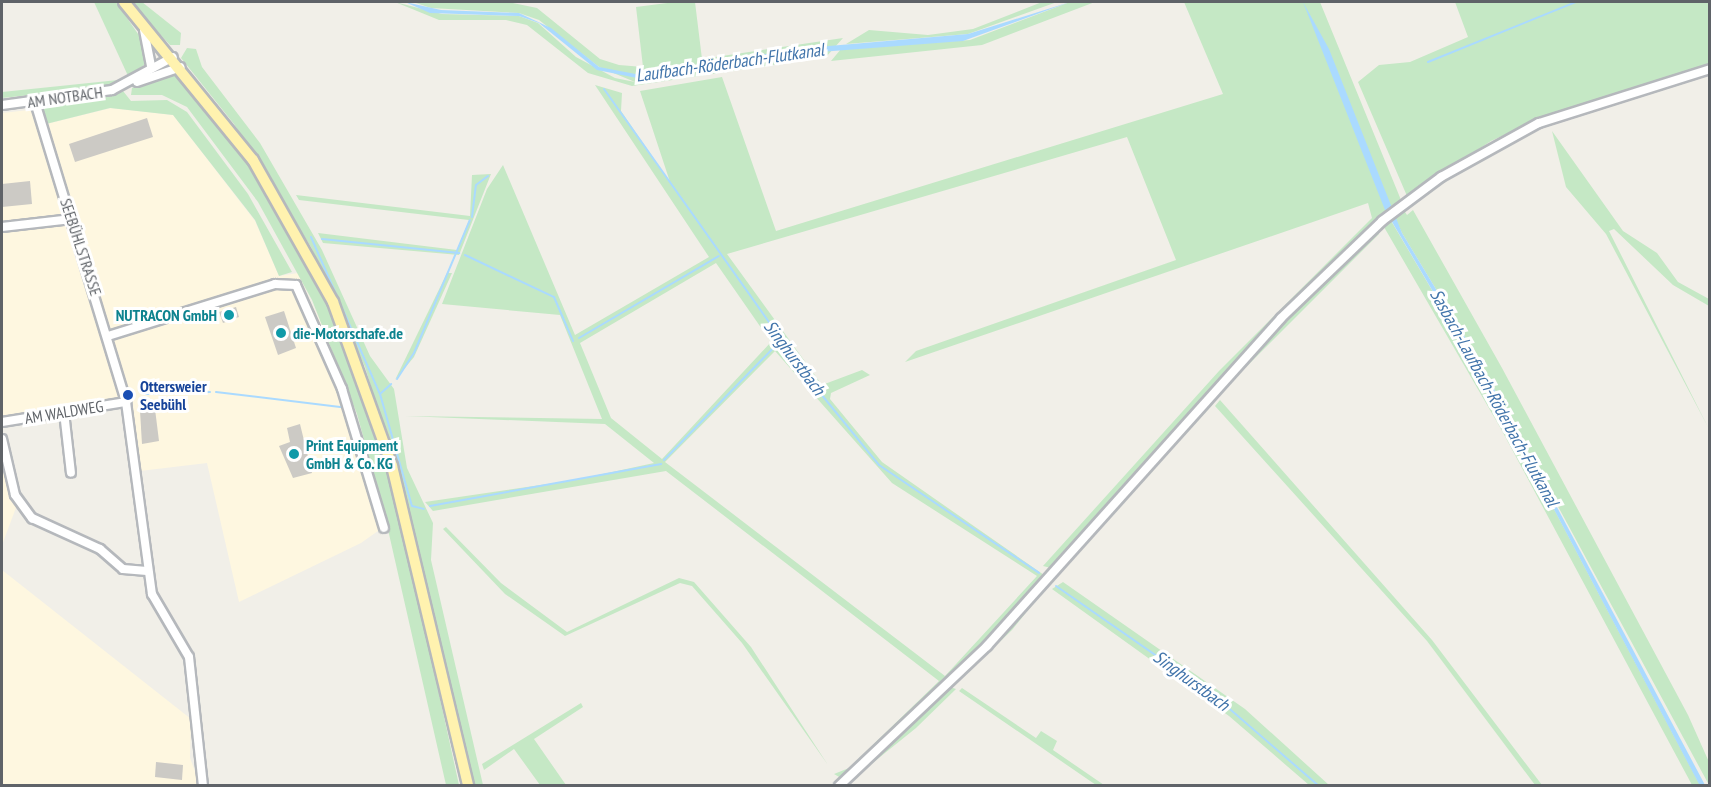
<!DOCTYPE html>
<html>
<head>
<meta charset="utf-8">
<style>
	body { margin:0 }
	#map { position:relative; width:1711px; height:787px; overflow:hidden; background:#f1efe8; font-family:"PT Sans Narrow",sans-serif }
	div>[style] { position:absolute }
	.commercial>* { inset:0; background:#fef7e0 }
	.green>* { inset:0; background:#c5e8c5 }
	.water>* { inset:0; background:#aadaff }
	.stream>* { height:2px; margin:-1px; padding:0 1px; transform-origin:1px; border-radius:1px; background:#aadaff }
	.building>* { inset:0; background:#cccac5 }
	.roads { filter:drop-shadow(2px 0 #b5b8bc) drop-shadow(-2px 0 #b5b8bc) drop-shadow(0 2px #b5b8bc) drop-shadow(0 -2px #b5b8bc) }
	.minor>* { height:8px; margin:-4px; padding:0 4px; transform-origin:4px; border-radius:4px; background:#fff }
	.major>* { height:10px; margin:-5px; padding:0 5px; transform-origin:5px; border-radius:5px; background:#fff2af }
	.dots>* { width:16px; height:16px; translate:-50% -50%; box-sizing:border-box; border:3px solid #fff; border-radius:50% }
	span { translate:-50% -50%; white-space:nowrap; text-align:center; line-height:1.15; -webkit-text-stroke:6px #fff; paint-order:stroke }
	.street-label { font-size:16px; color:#5f6368 }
	.culture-label { font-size:16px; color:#0d838f; font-weight:700 }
	.right { translate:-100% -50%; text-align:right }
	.left { translate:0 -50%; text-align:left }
	.transit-label { font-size:16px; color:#164399; font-weight:700 }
	.water-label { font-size:18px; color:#4174aa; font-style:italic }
	.frame { position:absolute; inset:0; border:3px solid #5f6368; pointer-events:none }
</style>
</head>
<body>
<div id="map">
	<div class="commercial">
		<i style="clip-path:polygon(111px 108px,173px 115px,255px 221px,279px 276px,298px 273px,336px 357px,384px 512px,385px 526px,361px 543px,239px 602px,207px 463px,140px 471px,124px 402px,2px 421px,2px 113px,29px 110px,46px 124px)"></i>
		<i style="clip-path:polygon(2px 433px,17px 505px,2px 545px)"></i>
		<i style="clip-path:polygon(2px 570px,191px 719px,190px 758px,200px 785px,2px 785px)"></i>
	</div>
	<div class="green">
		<i style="clip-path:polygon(94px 2px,116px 2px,145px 44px,146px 63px,129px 78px)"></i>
		<i style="clip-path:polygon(130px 2px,142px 2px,181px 33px,180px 45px,170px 45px)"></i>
		<i style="clip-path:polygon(395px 2px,442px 14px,519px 16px,538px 23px,576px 57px,615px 78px,635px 82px,599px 67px,539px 20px,519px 13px,431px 8px,413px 2px,508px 2px,537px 8px,600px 59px,619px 65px,643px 67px,636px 7px,675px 2px,695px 2px,702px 59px,843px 38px,826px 57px,632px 86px,588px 73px,527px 25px,506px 20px,439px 20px)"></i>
		<i style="clip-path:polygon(1042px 2px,1057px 2px,968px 34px,846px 44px,869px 30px,928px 35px,973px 29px)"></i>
		<i style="clip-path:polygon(1070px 2px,1095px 2px,982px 45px,831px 61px,841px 49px,970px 40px)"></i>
		<i style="clip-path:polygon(evenodd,1184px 2px,1320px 2px,1401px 200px,1270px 322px,1051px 568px,1043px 566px,1219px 371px,1372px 218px,1368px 203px,905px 362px,916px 351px,1176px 260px,1127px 137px,727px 254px,822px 385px,862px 370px,870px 375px,831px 393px,830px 399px,882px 462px,1044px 575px,958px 669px,841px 778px,834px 774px,849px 768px,939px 681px,666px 471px,433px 511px,425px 502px,575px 480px,654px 463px,605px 424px,405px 416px,602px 419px,560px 315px,442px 304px,487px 189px,503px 165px,575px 335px,709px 257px,595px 85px,622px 93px,621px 111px,670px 182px,640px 91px,722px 77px,776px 231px,1223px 94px,1184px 2px,716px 263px,771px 342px,662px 459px,611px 418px,580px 343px,716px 263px,1184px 2px,775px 351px,892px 483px,1037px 576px,945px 676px,665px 462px,775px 351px)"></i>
		<i style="clip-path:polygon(1455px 2px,1709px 2px,1709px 64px,1550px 114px,1491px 141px,1407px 196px,1358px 82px,1379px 65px,1410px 62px,1468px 37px)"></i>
		<i style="clip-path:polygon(187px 48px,196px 49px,202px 67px,260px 143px,322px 250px,370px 356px,394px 389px,407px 468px,433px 523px,431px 560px,483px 785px,474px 785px,398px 473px,365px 367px,311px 247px,234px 124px,181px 58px)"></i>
		<i style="clip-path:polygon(174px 71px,250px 163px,337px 323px,394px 489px,459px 785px,446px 785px,384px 512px,357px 414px,312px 300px,258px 202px,187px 107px,162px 95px,131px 95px,132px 88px)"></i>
		<i style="clip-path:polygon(118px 80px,107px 87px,2px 98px,2px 92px)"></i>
		<i style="clip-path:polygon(123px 91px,131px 101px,167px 100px,187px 112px,248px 194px,292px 272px,279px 276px,255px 220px,173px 115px,110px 108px,46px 124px,43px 110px,54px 101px)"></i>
		<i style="clip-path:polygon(1552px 131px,1623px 231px,1657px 253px,1678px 282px,1709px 299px,1709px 306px,1673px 285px,1614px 229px,1609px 231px,1709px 429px,1606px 234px,1566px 187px)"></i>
		<i style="clip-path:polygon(491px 174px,459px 255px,323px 243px,318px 233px,457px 250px,469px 220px,299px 200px,296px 195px,470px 216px,472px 175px)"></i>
		<i style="clip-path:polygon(1403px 209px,1407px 215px,1413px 210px,1502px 368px,1688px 715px,1709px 762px,1709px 785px,1477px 357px,1402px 233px,1394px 216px)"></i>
		<i style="clip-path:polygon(1390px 219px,1492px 392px,1700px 785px,1692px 785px,1501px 429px,1384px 227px)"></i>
		<i style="clip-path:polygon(1378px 228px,1379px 234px,1217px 396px,1277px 326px)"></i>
		<i style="clip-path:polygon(447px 273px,452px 273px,414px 357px,395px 380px)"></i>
		<i style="clip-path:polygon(1212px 400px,1213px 404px,1056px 576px,1055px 575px)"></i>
		<i style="clip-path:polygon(1220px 400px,1432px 640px,1542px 785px,1535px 785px,1427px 641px,1215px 406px)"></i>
		<i style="clip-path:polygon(446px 527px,501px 583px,567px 632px,679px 578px,694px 582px,751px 647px,828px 765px,742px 643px,692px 586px,680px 583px,565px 636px,505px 594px,443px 529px)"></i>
		<i style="clip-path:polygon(1053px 579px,1012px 630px,957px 683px,1051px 579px)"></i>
		<i style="clip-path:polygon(1063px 582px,1245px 709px,1329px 785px,1309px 785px,1229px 716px,1052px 589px)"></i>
		<i style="clip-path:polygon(950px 687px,956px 689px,916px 728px,844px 786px)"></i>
		<i style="clip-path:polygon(962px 688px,1036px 738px,1041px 731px,1057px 741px,1053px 750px,1104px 785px,1096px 785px,959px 691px)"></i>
		<i style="clip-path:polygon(581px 703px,583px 707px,534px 739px,566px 785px,540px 785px,514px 749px,484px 770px,482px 764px)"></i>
	</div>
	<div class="water">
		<i style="clip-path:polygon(405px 2px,441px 10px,519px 13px,551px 28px,599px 67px,646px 76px,794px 49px,968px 34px,1070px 2px,963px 41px,794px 54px,647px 80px,597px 70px,539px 23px,519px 16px,430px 13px)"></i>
		<i style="clip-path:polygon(1303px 2px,1329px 49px,1402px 233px,1477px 357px,1705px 785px,1699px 784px,1492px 392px,1385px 210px)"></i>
	</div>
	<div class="stream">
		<i style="left:1428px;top:62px;width:160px;rotate:-22.1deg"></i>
		<i style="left:604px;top:89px;width:360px;rotate:54.7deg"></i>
		<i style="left:812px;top:383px;width:106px;rotate:50.7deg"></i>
		<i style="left:879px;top:465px;width:193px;rotate:34deg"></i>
		<i style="left:472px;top:217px;width:32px;rotate:-83deg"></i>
		<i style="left:476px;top:185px;width:15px;rotate:-37deg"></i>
		<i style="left:311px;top:237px;width:171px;rotate:66.3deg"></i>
		<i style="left:380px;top:394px;width:116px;rotate:74.1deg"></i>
		<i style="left:412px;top:506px;width:12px;rotate:14deg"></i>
		<i style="left:322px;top:239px;width:138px;rotate:5.8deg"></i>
		<i style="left:465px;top:255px;width:98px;rotate:25.3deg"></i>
		<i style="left:554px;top:297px;width:48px;rotate:66.6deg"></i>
		<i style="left:579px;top:338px;width:162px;rotate:-30.4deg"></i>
		<i style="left:397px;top:379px;width:31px;rotate:-57deg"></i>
		<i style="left:414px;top:353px;width:144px;rotate:-67.2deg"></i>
		<i style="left:216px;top:392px;width:125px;rotate:6.9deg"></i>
		<i style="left:146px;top:394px;width:64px;rotate:-1.8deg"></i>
		<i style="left:380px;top:394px;width:15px;rotate:-42deg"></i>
		<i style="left:664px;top:460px;width:168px;rotate:-45.7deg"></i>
		<i style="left:430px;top:506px;width:235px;rotate:-10.3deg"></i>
		<i style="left:1056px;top:586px;width:196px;rotate:34.8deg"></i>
		<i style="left:1217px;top:698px;width:135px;rotate:40.8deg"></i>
	</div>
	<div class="building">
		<i style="clip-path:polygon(147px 118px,153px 137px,75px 162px,69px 144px)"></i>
		<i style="clip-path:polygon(30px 181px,32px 204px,2px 207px,2px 184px)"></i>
		<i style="clip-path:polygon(236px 307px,239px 317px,223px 323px,219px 312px)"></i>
		<i style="clip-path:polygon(284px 311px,296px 348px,278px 355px,265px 317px)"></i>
		<i style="clip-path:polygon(155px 409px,159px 441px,142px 444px,140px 411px)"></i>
		<i style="clip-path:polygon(300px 424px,312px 473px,293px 478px,279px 446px,290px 442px,287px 428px)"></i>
		<i style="clip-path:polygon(156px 762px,183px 765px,182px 780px,155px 777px)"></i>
	</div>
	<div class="roads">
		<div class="minor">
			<i style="left:144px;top:30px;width:38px;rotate:79deg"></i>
			<i style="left:137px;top:82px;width:46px;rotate:-18.8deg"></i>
			<i style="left:35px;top:102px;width:313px;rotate:73.1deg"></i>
			<i style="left:126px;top:402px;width:194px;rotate:82.3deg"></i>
			<i style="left:152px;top:594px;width:73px;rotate:59.6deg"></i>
			<i style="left:189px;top:657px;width:130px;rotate:83.8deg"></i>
			<i style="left:2px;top:105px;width:111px;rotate:-7.8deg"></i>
			<i style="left:112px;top:90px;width:69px;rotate:-28.4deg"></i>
			<i style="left:2px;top:227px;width:70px;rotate:-6.5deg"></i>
			<i style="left:108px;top:336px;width:175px;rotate:-17.3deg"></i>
			<i style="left:275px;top:284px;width:21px;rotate:3deg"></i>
			<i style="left:296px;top:285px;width:114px;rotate:66.1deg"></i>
			<i style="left:342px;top:389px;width:145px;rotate:73.2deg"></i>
			<i style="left:64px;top:412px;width:61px;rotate:83.5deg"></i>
			<i style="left:2px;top:422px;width:126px;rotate:-9.2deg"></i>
			<i style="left:2px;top:439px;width:57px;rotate:76.9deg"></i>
			<i style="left:15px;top:495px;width:29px;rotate:54deg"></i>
			<i style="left:32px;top:518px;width:75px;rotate:24.5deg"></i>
			<i style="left:100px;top:549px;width:30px;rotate:41deg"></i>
			<i style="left:123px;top:569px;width:24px;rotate:5deg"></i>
			<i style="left:839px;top:786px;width:204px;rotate:-43.4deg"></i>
			<i style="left:987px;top:646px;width:440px;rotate:-48.1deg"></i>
			<i style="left:1281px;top:318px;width:140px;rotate:-43.8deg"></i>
			<i style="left:1382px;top:221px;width:74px;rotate:-36.7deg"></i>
			<i style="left:1441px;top:177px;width:112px;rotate:-28.9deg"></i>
			<i style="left:1539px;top:123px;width:179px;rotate:-17.5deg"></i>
		</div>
		<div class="major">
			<i style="left:124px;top:2px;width:204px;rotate:50.8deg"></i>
			<i style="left:253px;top:160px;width:163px;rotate:60.6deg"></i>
			<i style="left:333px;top:302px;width:174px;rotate:70.2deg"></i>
			<i style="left:392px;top:466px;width:329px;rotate:76.6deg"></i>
		</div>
	</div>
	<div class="dots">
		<i style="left:229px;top:315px;background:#0f9aa8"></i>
		<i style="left:281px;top:333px;background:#0f9aa8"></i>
		<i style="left:128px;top:395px;background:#1a4fb4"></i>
		<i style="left:294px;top:454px;background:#0f9aa8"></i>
	</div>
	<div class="street-label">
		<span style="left:65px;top:97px;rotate:-8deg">AM NOTBACH</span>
		<span style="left:81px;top:247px;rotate:72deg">SEEBÜHLSTRASSE</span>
		<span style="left:64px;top:412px;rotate:-9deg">AM WALDWEG</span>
	</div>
	<div class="culture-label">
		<span class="right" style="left:217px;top:315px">NUTRACON GmbH</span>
		<span class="left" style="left:293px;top:333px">die-Motorschafe.de</span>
		<span class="left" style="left:306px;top:454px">Print Equipment<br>GmbH &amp; Co. KG</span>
	</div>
	<div class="transit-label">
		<span class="left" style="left:140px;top:395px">Ottersweier<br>Seebühl</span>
	</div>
	<div class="water-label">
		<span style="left:730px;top:63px;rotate:-8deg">Laufbach-Röderbach-Flutkanal</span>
		<span style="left:794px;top:358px;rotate:53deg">Singhurstbach</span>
		<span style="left:1494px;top:398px;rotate:61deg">Sasbach-Laufbach-Röderbach-Flutkanal</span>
		<span style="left:1191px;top:681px;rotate:36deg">Singhurstbach</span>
	</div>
	<div class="frame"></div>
</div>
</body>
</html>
